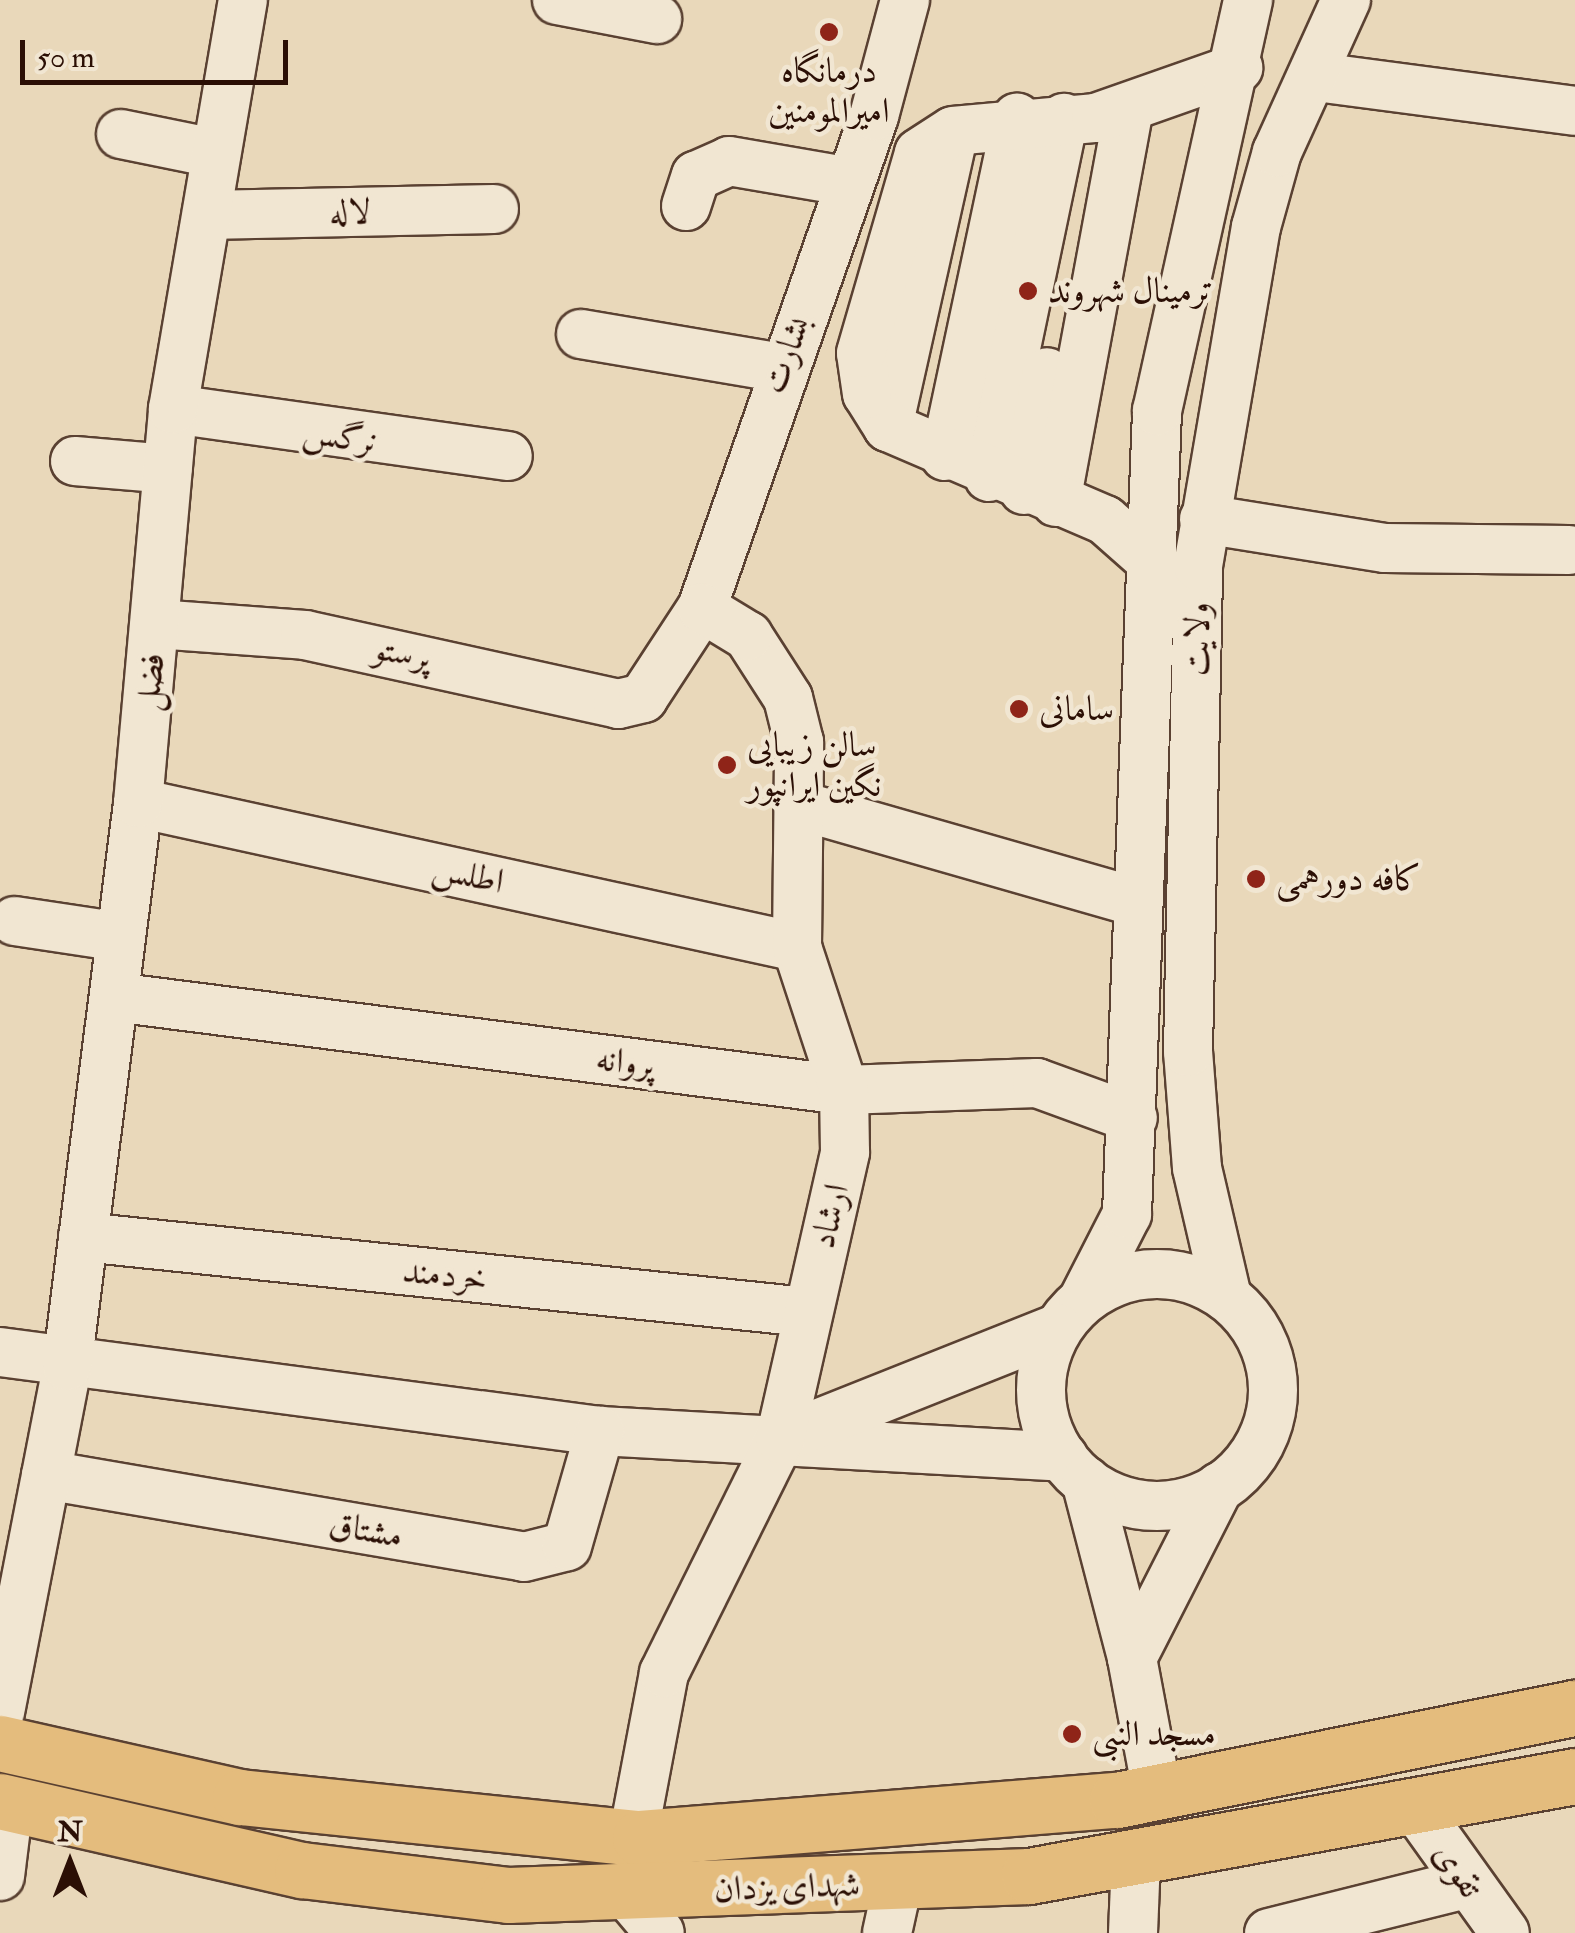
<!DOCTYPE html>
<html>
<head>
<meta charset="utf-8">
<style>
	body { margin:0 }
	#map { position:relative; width:1575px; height:1933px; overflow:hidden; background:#e9d8ba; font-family:"IM FELL Double Pica",Amiri,serif }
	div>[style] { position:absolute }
	.roads { filter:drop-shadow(2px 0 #5a4132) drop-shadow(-2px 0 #5a4132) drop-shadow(0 2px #5a4132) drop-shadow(0 -2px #5a4132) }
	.minor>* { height:48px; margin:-24px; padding:0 24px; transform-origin:24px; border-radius:24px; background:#f1e6d2 }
	.minor>.ring { margin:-24px; padding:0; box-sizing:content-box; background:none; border:48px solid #f1e6d2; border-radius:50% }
	.major>* { height:55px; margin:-27.5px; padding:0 27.5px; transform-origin:27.5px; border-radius:27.5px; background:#e4bc7d }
	.dots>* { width:28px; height:28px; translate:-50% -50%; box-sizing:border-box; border:5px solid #f1e6d2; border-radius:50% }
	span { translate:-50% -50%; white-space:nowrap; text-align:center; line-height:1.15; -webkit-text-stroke:9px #f1e6d2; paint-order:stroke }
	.poi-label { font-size:35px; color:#2b0f05 }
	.left { translate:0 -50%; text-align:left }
	.street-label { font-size:35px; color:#2b0f05 }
	.north { position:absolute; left:20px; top:1813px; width:100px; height:100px; -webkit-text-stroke:8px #f1e6d2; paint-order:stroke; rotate:0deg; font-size:28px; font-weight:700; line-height:40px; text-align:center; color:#2b0f05 }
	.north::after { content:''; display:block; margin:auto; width:35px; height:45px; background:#2b0f05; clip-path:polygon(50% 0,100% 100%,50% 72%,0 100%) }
	.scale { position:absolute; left:20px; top:40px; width:268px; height:45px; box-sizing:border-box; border:5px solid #2b0f05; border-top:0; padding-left:12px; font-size:30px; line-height:35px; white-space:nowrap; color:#2b0f05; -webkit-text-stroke:8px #f1e6d2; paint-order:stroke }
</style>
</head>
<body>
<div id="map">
	<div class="roads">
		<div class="minor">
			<i style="left:557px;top:0;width:102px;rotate:10.8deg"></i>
			<i style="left:1317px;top:77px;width:260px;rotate:7.5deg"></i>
			<i style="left:121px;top:134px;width:95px;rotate:11.5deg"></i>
			<i style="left:686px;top:206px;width:32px;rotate:-72deg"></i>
			<i style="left:696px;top:176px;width:36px;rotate:-24deg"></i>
			<i style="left:729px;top:161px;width:123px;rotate:9.8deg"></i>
			<i style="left:207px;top:215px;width:287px;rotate:-1.2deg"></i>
			<i style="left:581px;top:334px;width:203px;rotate:9.6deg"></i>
			<i style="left:173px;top:409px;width:338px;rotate:8deg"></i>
			<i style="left:888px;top:427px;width:290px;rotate:-77.4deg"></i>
			<i style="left:945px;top:456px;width:346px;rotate:-78deg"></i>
			<i style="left:75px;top:461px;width:93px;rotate:4.9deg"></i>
			<i style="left:989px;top:477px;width:367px;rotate:-78.2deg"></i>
			<i style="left:1024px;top:490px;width:120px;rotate:-79deg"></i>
			<i style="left:1056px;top:502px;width:399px;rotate:-79.5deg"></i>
			<i style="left:1204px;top:519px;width:183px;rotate:9.1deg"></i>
			<i style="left:1385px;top:548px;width:184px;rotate:0.6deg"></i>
			<i style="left:1148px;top:558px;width:57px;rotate:-138.5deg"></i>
			<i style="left:1105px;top:520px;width:236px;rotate:-156.8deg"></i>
			<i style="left:888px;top:427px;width:39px;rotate:-122deg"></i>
			<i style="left:867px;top:394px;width:41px;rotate:-98.3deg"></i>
			<i style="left:861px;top:353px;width:208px;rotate:-73.8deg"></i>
			<i style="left:919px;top:153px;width:40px;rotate:-32.9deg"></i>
			<i style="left:953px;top:131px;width:144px;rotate:-5.2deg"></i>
			<i style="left:1096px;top:118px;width:151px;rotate:-19.4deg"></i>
			<i style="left:156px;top:624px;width:149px;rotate:4.2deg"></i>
			<i style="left:305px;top:635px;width:321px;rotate:12.4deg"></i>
			<i style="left:618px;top:704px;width:26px;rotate:-13deg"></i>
			<i style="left:643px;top:698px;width:108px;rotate:-56.8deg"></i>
			<i style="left:702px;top:608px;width:521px;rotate:-70.73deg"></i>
			<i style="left:874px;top:116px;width:120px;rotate:-75deg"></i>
			<i style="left:138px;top:803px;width:675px;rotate:12.33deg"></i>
			<i style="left:798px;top:805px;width:353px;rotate:16deg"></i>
			<i style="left:15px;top:921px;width:107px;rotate:8.6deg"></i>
			<i style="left:114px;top:997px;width:736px;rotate:7.26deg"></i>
			<i style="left:844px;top:1090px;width:193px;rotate:-2.1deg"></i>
			<i style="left:1037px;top:1083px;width:102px;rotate:20deg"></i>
			<i style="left:83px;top:1237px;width:727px;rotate:5.92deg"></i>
			<i class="ring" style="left:1041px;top:1274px;width:184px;height:184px"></i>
			<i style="left:1227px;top:1297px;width:132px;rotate:-103.1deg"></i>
			<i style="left:1197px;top:1168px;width:116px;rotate:-94.4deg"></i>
			<i style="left:1188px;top:1052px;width:486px;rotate:-88.8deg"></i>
			<i style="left:1198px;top:566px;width:344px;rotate:-80.3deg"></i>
			<i style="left:1256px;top:227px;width:78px;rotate:-74.4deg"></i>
			<i style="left:1277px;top:152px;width:167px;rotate:-65.6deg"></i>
			<i style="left:1083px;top:1300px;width:97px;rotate:-62.9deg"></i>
			<i style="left:1127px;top:1214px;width:804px;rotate:-87.86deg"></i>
			<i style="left:1157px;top:411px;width:421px;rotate:-77.5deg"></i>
			<i style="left:0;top:1352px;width:605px;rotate:7.5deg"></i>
			<i style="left:600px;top:1431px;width:464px;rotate:3.2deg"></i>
			<i style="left:792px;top:1434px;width:286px;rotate:-21.7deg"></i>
			<i style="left:46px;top:1475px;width:485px;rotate:9.7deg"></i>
			<i style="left:524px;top:1557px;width:44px;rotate:-14.3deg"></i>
			<i style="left:567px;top:1546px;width:120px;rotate:-74deg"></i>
			<i style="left:1086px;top:1481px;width:183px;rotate:75.4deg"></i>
			<i style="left:1132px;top:1658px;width:192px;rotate:-63deg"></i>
			<i style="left:1132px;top:1658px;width:135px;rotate:79.4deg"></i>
			<i style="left:0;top:1712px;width:352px;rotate:-79deg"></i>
			<i style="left:67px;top:1366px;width:567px;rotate:-82.81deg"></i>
			<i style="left:138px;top:803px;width:396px;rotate:-84.9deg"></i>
			<i style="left:173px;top:409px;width:415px;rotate:-80.3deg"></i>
			<i style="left:1414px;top:1806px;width:156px;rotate:54.4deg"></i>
			<i style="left:633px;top:1837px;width:167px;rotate:-79.3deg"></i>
			<i style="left:664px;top:1673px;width:261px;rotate:-63.6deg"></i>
			<i style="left:780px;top:1439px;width:294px;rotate:-77.2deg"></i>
			<i style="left:845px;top:1152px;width:62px;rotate:-90.9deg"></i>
			<i style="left:844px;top:1090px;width:151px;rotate:-108.2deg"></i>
			<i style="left:797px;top:947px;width:205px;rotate:-89.4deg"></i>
			<i style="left:799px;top:742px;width:45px;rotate:-104deg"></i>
			<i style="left:788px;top:698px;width:74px;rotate:-122.8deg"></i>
			<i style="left:748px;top:636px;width:54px;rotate:-148.7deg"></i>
			<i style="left:0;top:1876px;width:74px;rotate:-83deg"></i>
			<i style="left:626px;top:1893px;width:52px;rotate:49.6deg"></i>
			<i style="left:887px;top:1933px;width:51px;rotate:-77.6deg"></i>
			<i style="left:1133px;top:1933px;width:76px;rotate:-87.7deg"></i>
			<i style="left:1269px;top:1933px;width:203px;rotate:-14deg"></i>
		</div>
		<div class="major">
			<i style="left:0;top:1743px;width:246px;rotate:12.7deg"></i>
			<i style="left:240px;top:1797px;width:402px;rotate:5.9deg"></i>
			<i style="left:640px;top:1838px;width:479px;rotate:-4.6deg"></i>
			<i style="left:1117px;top:1800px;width:467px;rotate:-11.4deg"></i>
			<i style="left:0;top:1801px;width:310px;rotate:12.9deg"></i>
			<i style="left:302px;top:1870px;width:208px;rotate:6.9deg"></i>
			<i style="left:508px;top:1895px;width:521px;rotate:-2.09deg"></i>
			<i style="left:1029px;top:1876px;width:555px;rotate:-10.38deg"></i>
		</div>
	</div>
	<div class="dots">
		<i style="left:829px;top:32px;background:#8f2418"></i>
		<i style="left:1028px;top:291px;background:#8f2418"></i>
		<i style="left:1019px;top:709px;background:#8f2418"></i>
		<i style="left:727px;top:765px;background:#8f2418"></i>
		<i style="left:1256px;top:879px;background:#8f2418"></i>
		<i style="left:1072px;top:1734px;background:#8f2418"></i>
	</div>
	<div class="poi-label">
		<span style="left:829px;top:91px">درمانگاه<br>امیرالمومنین</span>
		<span class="left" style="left:1048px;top:291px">ترمینال شهروند</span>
		<span class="left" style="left:1039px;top:709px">سامانی</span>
		<span class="left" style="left:747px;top:765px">سالن زیبایی<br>نگین ایرانپور</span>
		<span class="left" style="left:1276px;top:879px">کافه دورهمی</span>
		<span class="left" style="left:1092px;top:1734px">مسجد النبی</span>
	</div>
	<div class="street-label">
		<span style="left:350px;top:212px;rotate:-1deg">لاله</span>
		<span style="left:786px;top:355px;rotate:-70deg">بشارت</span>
		<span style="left:340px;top:437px;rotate:9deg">نرگس</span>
		<span style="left:1197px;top:639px;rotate:-89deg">ولایت</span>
		<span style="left:402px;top:653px;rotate:11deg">پرستو</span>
		<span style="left:150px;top:682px;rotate:-84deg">فضل</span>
		<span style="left:468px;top:875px;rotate:12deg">اطلس</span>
		<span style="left:625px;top:1062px;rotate:7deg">پروانه</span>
		<span style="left:830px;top:1216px;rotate:-76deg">ارشاد</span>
		<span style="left:445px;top:1275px;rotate:6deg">خردمند</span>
		<span style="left:366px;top:1530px;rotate:10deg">مشتاق</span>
		<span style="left:1458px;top:1870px;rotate:55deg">تقوی</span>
		<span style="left:787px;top:1887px;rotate:-2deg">شهدای یزدان</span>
	</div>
	<div class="north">N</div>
	<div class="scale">50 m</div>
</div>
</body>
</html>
